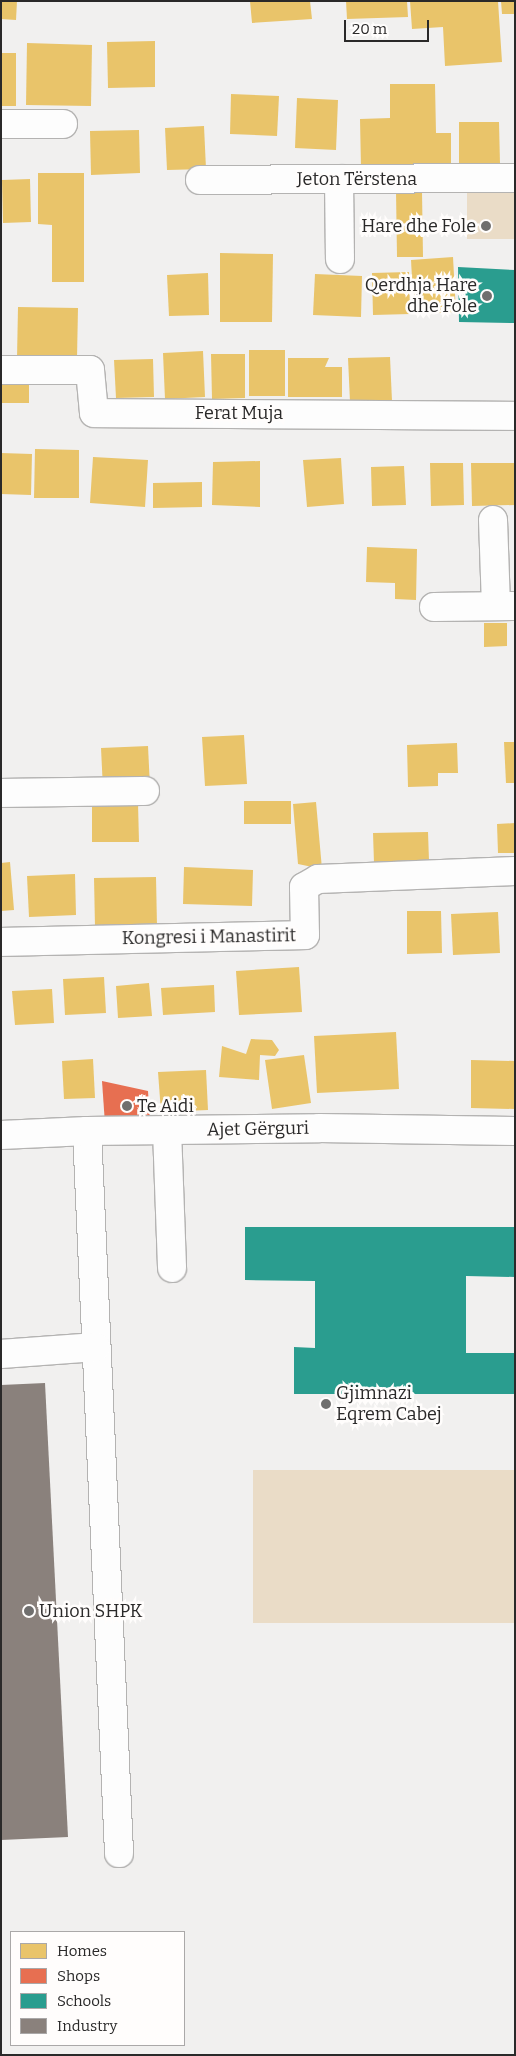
<!DOCTYPE html>
<html>
<head>
<meta charset="utf-8">
<style>
	body { margin:0 }
	#map { position:relative; width:516px; height:2056px; overflow:hidden; background:#f1f0ef; font-family:Bitter,serif }
	div>[style] { position:absolute }
	.green>* { inset:0; background:#eadcc7 }
	.homes>* { inset:0; background:#e9c46a }
	.shops>* { inset:0; background:#e76f51 }
	.schools>* { inset:0; background:#2a9d8f }
	.industry>* { inset:0; background:#8a817c }
	.roads { filter:drop-shadow(1px 0 #b4b3b2) drop-shadow(-1px 0 #b4b3b2) drop-shadow(0 1px #b4b3b2) drop-shadow(0 -1px #b4b3b2) }
	.minor>* { height:28px; margin:-14px; padding:0 14px; transform-origin:14px; border-radius:14px; background:#fdfdfd }
	.dots>* { width:14px; height:14px; translate:-50% -50%; box-sizing:border-box; border:2px solid #fffdfc; border-radius:50% }
	span { translate:-50% -50%; white-space:nowrap; text-align:center; line-height:1.15; -webkit-text-stroke:5px #fffdfc; paint-order:stroke }
	.street-label { font-size:18px; color:#2a2929 }
	.poi-label { font-size:18px; color:#2a2929 }
	.right { translate:-100% -50%; text-align:right }
	.left { translate:0 -50%; text-align:left }
	.frame { position:absolute; inset:0; border:2px solid #2a2929; pointer-events:none }
	.legend { position:absolute; left:10px; top:1931px; width:175px; height:115px; box-sizing:border-box; background:#fffdfc; border:1px solid #aaa8a8; margin:0; padding:6px 9px; list-style:none; font-size:15px; color:#2a2929 }
	.legend li { display:flex; align-items:center; gap:10px; height:25px }
	.legend b { width:25px; border:1px solid #aaa8a8 }
	.scale { position:absolute; left:344px; top:20px; width:85px; height:22px; box-sizing:border-box; border:2px solid #2a2929; border-top:0; padding-left:6px; font-size:15px; line-height:18px; white-space:nowrap; color:#2a2929; -webkit-text-stroke:4px #fffdfc; paint-order:stroke }
</style>
</head>
<body>
<div id="map">
	<div class="green">
		<i style="clip-path:polygon(467px 191px,515px 191px,515px 239px,467px 239px)"></i>
		<i style="clip-path:polygon(253px 1470px,515px 1470px,515px 1623px,253px 1623px)"></i>
	</div>
	<div class="homes">
		<i style="clip-path:polygon(1px 1px,17px 1px,16px 20px,1px 19px)"></i>
		<i style="clip-path:polygon(250px 1px,310px 1px,312px 19px,252px 23px)"></i>
		<i style="clip-path:polygon(346px 1px,407px 1px,408px 17px,347px 19px)"></i>
		<i style="clip-path:polygon(410px 1px,498px 1px,502px 62px,445px 66px,443px 27px,412px 29px)"></i>
		<i style="clip-path:polygon(501px 1px,515px 1px,515px 14px,502px 14px)"></i>
		<i style="clip-path:polygon(155px 41px,155px 87px,108px 88px,107px 42px)"></i>
		<i style="clip-path:polygon(27px 43px,92px 45px,91px 106px,26px 105px)"></i>
		<i style="clip-path:polygon(1px 53px,16px 53px,16px 106px,1px 106px)"></i>
		<i style="clip-path:polygon(390px 84px,435px 84px,436px 133px,451px 133px,451px 166px,361px 168px,360px 119px,390px 118px)"></i>
		<i style="clip-path:polygon(231px 94px,279px 96px,277px 136px,230px 134px)"></i>
		<i style="clip-path:polygon(297px 98px,338px 100px,336px 150px,295px 148px)"></i>
		<i style="clip-path:polygon(459px 122px,499px 122px,500px 164px,459px 164px)"></i>
		<i style="clip-path:polygon(204px 126px,206px 169px,167px 170px,165px 128px)"></i>
		<i style="clip-path:polygon(139px 130px,140px 173px,91px 175px,90px 131px)"></i>
		<i style="clip-path:polygon(38px 173px,84px 173px,84px 282px,52px 282px,52px 225px,38px 224px)"></i>
		<i style="clip-path:polygon(30px 179px,31px 222px,3px 223px,2px 180px)"></i>
		<i style="clip-path:polygon(396px 191px,422px 191px,423px 257px,397px 257px)"></i>
		<i style="clip-path:polygon(220px 253px,273px 254px,272px 322px,220px 322px)"></i>
		<i style="clip-path:polygon(453px 257px,456px 312px,414px 314px,411px 260px)"></i>
		<i style="clip-path:polygon(409px 272px,410px 314px,373px 315px,372px 273px)"></i>
		<i style="clip-path:polygon(208px 273px,209px 315px,169px 316px,167px 275px)"></i>
		<i style="clip-path:polygon(315px 274px,362px 276px,361px 317px,313px 315px)"></i>
		<i style="clip-path:polygon(18px 307px,78px 308px,77px 358px,17px 358px)"></i>
		<i style="clip-path:polygon(249px 350px,285px 350px,285px 396px,249px 396px)"></i>
		<i style="clip-path:polygon(203px 351px,205px 397px,165px 399px,163px 353px)"></i>
		<i style="clip-path:polygon(211px 354px,245px 354px,245px 398px,212px 399px)"></i>
		<i style="clip-path:polygon(390px 357px,392px 401px,350px 402px,348px 358px)"></i>
		<i style="clip-path:polygon(288px 358px,329px 358px,325px 367px,342px 367px,342px 397px,288px 397px)"></i>
		<i style="clip-path:polygon(153px 359px,154px 397px,116px 398px,114px 360px)"></i>
		<i style="clip-path:polygon(1px 380px,29px 380px,29px 403px,1px 403px)"></i>
		<i style="clip-path:polygon(35px 449px,79px 450px,79px 498px,34px 498px)"></i>
		<i style="clip-path:polygon(1px 453px,32px 454px,31px 495px,1px 494px)"></i>
		<i style="clip-path:polygon(93px 457px,148px 460px,145px 507px,90px 503px)"></i>
		<i style="clip-path:polygon(341px 458px,344px 504px,307px 507px,303px 460px)"></i>
		<i style="clip-path:polygon(260px 461px,260px 507px,212px 505px,213px 462px)"></i>
		<i style="clip-path:polygon(430px 463px,463px 463px,464px 505px,431px 506px)"></i>
		<i style="clip-path:polygon(471px 463px,515px 463px,515px 505px,472px 506px)"></i>
		<i style="clip-path:polygon(404px 466px,406px 505px,372px 506px,371px 467px)"></i>
		<i style="clip-path:polygon(202px 482px,202px 507px,153px 508px,153px 483px)"></i>
		<i style="clip-path:polygon(367px 547px,417px 549px,416px 600px,395px 599px,395px 583px,366px 582px)"></i>
		<i style="clip-path:polygon(484px 623px,507px 623px,507px 646px,484px 647px)"></i>
		<i style="clip-path:polygon(244px 735px,247px 784px,205px 786px,202px 737px)"></i>
		<i style="clip-path:polygon(504px 742px,515px 742px,515px 783px,506px 783px)"></i>
		<i style="clip-path:polygon(457px 743px,458px 773px,438px 773px,438px 786px,408px 787px,407px 745px)"></i>
		<i style="clip-path:polygon(148px 746px,150px 787px,103px 789px,101px 748px)"></i>
		<i style="clip-path:polygon(244px 801px,291px 801px,291px 824px,244px 824px)"></i>
		<i style="clip-path:polygon(316px 802px,322px 869px,298px 864px,293px 804px)"></i>
		<i style="clip-path:polygon(92px 803px,138px 803px,139px 842px,92px 842px)"></i>
		<i style="clip-path:polygon(515px 823px,515px 853px,498px 853px,497px 824px)"></i>
		<i style="clip-path:polygon(428px 832px,429px 861px,374px 863px,373px 833px)"></i>
		<i style="clip-path:polygon(10px 862px,14px 910px,1px 911px,1px 863px)"></i>
		<i style="clip-path:polygon(184px 867px,253px 870px,252px 906px,183px 904px)"></i>
		<i style="clip-path:polygon(75px 874px,76px 915px,29px 917px,27px 876px)"></i>
		<i style="clip-path:polygon(156px 877px,157px 926px,95px 927px,94px 878px)"></i>
		<i style="clip-path:polygon(407px 911px,441px 911px,442px 953px,407px 954px)"></i>
		<i style="clip-path:polygon(498px 912px,500px 953px,453px 955px,451px 914px)"></i>
		<i style="clip-path:polygon(299px 967px,302px 1012px,239px 1015px,236px 971px)"></i>
		<i style="clip-path:polygon(104px 977px,106px 1013px,65px 1015px,63px 979px)"></i>
		<i style="clip-path:polygon(149px 983px,152px 1016px,118px 1018px,116px 986px)"></i>
		<i style="clip-path:polygon(214px 985px,215px 1012px,163px 1015px,161px 988px)"></i>
		<i style="clip-path:polygon(52px 989px,54px 1023px,15px 1025px,12px 991px)"></i>
		<i style="clip-path:polygon(396px 1032px,399px 1089px,317px 1093px,314px 1036px)"></i>
		<i style="clip-path:polygon(251px 1039px,272px 1040px,279px 1050px,275px 1056px,260px 1055px,259px 1080px,219px 1077px,222px 1046px,246px 1054px)"></i>
		<i style="clip-path:polygon(304px 1055px,311px 1103px,272px 1109px,265px 1060px)"></i>
		<i style="clip-path:polygon(93px 1059px,95px 1098px,64px 1099px,62px 1061px)"></i>
		<i style="clip-path:polygon(471px 1060px,515px 1061px,515px 1109px,471px 1108px)"></i>
		<i style="clip-path:polygon(206px 1070px,208px 1110px,161px 1112px,158px 1072px)"></i>
	</div>
	<div class="shops">
		<i style="clip-path:polygon(102px 1081px,148px 1091px,150px 1121px,105px 1124px)"></i>
	</div>
	<div class="schools">
		<i style="clip-path:polygon(458px 267px,515px 270px,515px 323px,459px 322px)"></i>
		<i style="clip-path:polygon(245px 1227px,515px 1227px,515px 1277px,466px 1276px,466px 1353px,515px 1353px,515px 1394px,294px 1394px,294px 1347px,315px 1348px,315px 1281px,245px 1280px)"></i>
	</div>
	<div class="industry">
		<i style="clip-path:polygon(45px 1383px,68px 1837px,1px 1840px,1px 1385px)"></i>
	</div>
	<div class="roads">
		<div class="minor">
			<i style="left:1px;top:124px;width:62px"></i>
			<i style="left:339px;top:179px;width:80px;rotate:89.3deg"></i>
			<i style="left:200px;top:180px;width:315px;rotate:-0.4deg"></i>
			<i style="left:1px;top:370px;width:89px"></i>
			<i style="left:90px;top:370px;width:43px;rotate:84.7deg"></i>
			<i style="left:94px;top:413px;width:421px;rotate:0.4deg"></i>
			<i style="left:493px;top:520px;width:86px;rotate:88deg"></i>
			<i style="left:434px;top:607px;width:79px;rotate:-0.7deg"></i>
			<i style="left:1px;top:793px;width:144px;rotate:-0.8deg"></i>
			<i style="left:1px;top:942px;width:304px;rotate:-1.3deg"></i>
			<i style="left:305px;top:935px;width:48px;rotate:-91.2deg"></i>
			<i style="left:304px;top:887px;width:16px;rotate:-30deg"></i>
			<i style="left:318px;top:879px;width:197px;rotate:-2.3deg"></i>
			<i style="left:167px;top:1130px;width:138px;rotate:87.9deg"></i>
			<i style="left:87px;top:1131px;width:723px;rotate:87.46deg"></i>
			<i style="left:1px;top:1135px;width:86px;rotate:-2.7deg"></i>
			<i style="left:87px;top:1131px;width:232px;rotate:-0.7deg"></i>
			<i style="left:319px;top:1128px;width:196px;rotate:0.9deg"></i>
			<i style="left:1px;top:1354px;width:95px;rotate:-4.2deg"></i>
		</div>
	</div>
	<div class="dots">
		<i style="left:486px;top:226px;background:#706f6e"></i>
		<i style="left:487px;top:296px;background:#706f6e"></i>
		<i style="left:127px;top:1106px;background:#706f6e"></i>
		<i style="left:326px;top:1404px;background:#706f6e"></i>
		<i style="left:29px;top:1611px;background:#706f6e"></i>
	</div>
	<div class="street-label">
		<span style="left:357px;top:179px">Jeton Tërstena</span>
		<span style="left:239px;top:413px">Ferat Muja</span>
		<span style="left:209px;top:937px;rotate:-1deg">Kongresi i Manastirit</span>
		<span style="left:258px;top:1129px;rotate:-1deg">Ajet Gërguri</span>
	</div>
	<div class="poi-label">
		<span class="right" style="left:476px;top:226px">Hare dhe Fole</span>
		<span class="right" style="left:477px;top:296px">Qerdhja Hare<br>dhe Fole</span>
		<span class="left" style="left:137px;top:1106px">Te Aidi</span>
		<span class="left" style="left:336px;top:1404px">Gjimnazi<br>Eqrem Cabej</span>
		<span class="left" style="left:39px;top:1611px">Union SHPK</span>
	</div>
	<div class="frame"></div>
	<ul class="legend">
	<li><b style="height:14px;background:#e9c46a"></b>Homes</li>
	<li><b style="height:14px;background:#e76f51"></b>Shops</li>
	<li><b style="height:14px;background:#2a9d8f"></b>Schools</li>
	<li><b style="height:14px;background:#8a817c"></b>Industry</li>
	</ul>
	<div class="scale">20 m</div>
</div>
</body>
</html>
